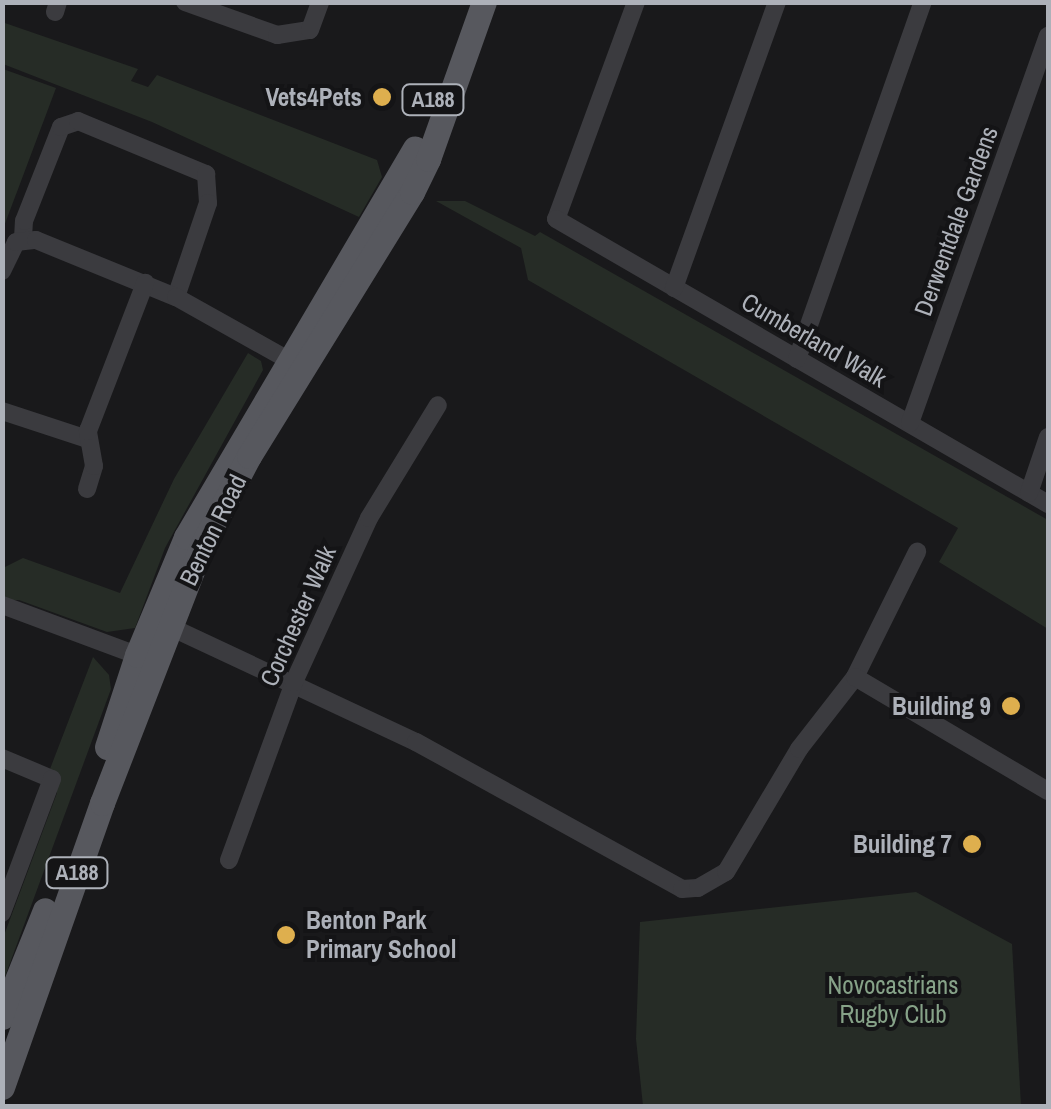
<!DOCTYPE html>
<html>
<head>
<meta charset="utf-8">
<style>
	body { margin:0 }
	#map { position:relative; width:1051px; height:1109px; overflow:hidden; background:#19191b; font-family:"Archivo Narrow",sans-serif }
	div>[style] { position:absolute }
	.green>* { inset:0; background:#262c26 }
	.street>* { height:18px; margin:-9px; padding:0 9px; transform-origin:9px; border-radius:9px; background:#3b3b3f }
	.primary>* { height:25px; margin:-12.5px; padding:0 12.5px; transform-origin:12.5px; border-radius:12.5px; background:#57585e }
	.dots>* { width:28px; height:28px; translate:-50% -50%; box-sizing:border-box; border:5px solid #141416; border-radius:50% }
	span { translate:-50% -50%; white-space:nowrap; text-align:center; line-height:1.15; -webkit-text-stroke:8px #141416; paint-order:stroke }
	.shield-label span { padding:2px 8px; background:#141416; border:2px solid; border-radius:8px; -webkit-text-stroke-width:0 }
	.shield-label { font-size:22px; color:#adb1b9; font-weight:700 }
	.poi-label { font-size:25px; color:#adb1b9; font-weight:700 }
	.right { translate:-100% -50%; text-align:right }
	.left { translate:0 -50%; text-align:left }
	.street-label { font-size:25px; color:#adb1b9 }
	.park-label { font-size:25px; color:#86a288 }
	.frame { position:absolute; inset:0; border:5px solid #adb1b9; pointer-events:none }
</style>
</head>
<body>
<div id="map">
	<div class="green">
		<i style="clip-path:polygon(2px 22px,138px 69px,131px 81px,148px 87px,157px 75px,377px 160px,382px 177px,359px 217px,152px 122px,3px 64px)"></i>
		<i style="clip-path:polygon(3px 69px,56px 88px,3px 229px,2px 69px)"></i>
		<i style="clip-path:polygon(436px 201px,465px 201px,535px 236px,540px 232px,1048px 520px,1048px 629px,939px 562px,958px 528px,528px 280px,521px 248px)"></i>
		<i style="clip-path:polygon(248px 353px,261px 361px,263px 370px,165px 548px,135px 628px,107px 632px,19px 600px,3px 600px,3px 568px,23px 558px,120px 593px,174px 479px)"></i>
		<i style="clip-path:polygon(93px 657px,109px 675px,111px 689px,3px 982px,3px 938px,57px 793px,50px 769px)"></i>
		<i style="clip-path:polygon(916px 892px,1012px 944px,1021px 1106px,643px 1106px,636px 1039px,640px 922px)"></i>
	</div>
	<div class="street">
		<i style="left:185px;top:2px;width:98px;rotate:19.7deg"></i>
		<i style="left:277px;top:35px;width:33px;rotate:-9deg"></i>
		<i style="left:310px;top:30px;width:30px;rotate:-70deg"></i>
		<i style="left:636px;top:2px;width:231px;rotate:110.2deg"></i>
		<i style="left:556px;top:219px;width:569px;rotate:30.08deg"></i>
		<i style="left:55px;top:12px;width:10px;rotate:-73deg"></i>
		<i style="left:23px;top:239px;width:18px;rotate:-87deg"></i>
		<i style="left:24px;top:221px;width:101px;rotate:-68.5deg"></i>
		<i style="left:61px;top:127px;width:18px;rotate:-19deg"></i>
		<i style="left:78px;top:121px;width:139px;rotate:22.5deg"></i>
		<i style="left:206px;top:174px;width:29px;rotate:86deg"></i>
		<i style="left:208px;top:203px;width:99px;rotate:108.8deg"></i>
		<i style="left:2px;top:271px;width:32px;rotate:-64deg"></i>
		<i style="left:16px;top:242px;width:20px;rotate:-6deg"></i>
		<i style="left:36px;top:240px;width:151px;rotate:22.2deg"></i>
		<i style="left:176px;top:297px;width:141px;rotate:29.3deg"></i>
		<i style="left:674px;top:288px;width:304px;rotate:-70.2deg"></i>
		<i style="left:797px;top:359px;width:379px;rotate:-70.6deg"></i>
		<i style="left:2px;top:411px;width:89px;rotate:18.2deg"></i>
		<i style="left:910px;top:423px;width:411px;rotate:-70.4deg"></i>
		<i style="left:87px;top:489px;width:24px;rotate:-73deg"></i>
		<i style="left:94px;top:466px;width:36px;rotate:-100deg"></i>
		<i style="left:88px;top:431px;width:159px;rotate:-68.9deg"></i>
		<i style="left:1029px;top:493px;width:59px;rotate:-71.3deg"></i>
		<i style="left:2px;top:605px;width:155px;rotate:20.4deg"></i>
		<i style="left:162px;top:623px;width:280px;rotate:25.1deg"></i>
		<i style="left:416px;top:742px;width:304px;rotate:28.9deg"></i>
		<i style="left:682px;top:889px;width:16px;rotate:-4deg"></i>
		<i style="left:698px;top:888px;width:32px;rotate:-30deg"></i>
		<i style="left:726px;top:872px;width:143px;rotate:-59.3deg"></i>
		<i style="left:799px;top:749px;width:91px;rotate:-52.1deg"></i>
		<i style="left:855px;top:677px;width:140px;rotate:-63.6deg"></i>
		<i style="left:855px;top:677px;width:224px;rotate:30.6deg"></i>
		<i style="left:2px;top:758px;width:54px;rotate:22.8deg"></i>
		<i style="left:52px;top:779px;width:143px;rotate:110.5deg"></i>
		<i style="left:229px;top:860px;width:189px;rotate:-69.9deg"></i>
		<i style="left:294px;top:682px;width:180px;rotate:-65.4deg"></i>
		<i style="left:369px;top:518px;width:132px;rotate:-58.6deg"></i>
	</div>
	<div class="primary">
		<i style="left:107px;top:747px;width:97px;rotate:-71.9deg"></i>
		<i style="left:137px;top:655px;width:128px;rotate:-67.4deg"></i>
		<i style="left:186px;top:537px;width:451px;rotate:-59.5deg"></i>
		<i style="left:2px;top:1017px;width:115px;rotate:-68.1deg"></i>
		<i style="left:2px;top:1087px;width:301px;rotate:-70.6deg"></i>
		<i style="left:102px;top:803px;width:277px;rotate:-68.8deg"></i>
		<i style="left:202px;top:545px;width:101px;rotate:-62.2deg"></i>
		<i style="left:249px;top:456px;width:310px;rotate:-58.3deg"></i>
		<i style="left:412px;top:192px;width:37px;rotate:-64deg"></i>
		<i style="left:428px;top:159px;width:167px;rotate:-70.4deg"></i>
	</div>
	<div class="dots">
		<i style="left:382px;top:97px;background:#deaf4e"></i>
		<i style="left:1011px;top:706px;background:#deaf4e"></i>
		<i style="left:972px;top:844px;background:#deaf4e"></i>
		<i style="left:286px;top:935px;background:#deaf4e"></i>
	</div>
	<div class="shield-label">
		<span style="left:433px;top:100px">A188</span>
		<span style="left:77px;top:873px">A188</span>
	</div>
	<div class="poi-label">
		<span class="right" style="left:362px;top:97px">Vets4Pets</span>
		<span class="right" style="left:991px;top:706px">Building 9</span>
		<span class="right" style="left:952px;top:844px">Building 7</span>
		<span class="left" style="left:306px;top:935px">Benton Park<br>Primary School</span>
	</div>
	<div class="street-label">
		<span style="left:956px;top:221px;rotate:-70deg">Derwentdale Gardens</span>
		<span style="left:814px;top:340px;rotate:30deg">Cumberland Walk</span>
		<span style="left:213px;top:530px;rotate:-64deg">Benton Road</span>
		<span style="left:298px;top:616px;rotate:-66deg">Corchester Walk</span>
	</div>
	<div class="park-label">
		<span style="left:893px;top:1000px">Novocastrians<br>Rugby Club</span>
	</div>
	<div class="frame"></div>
</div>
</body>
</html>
